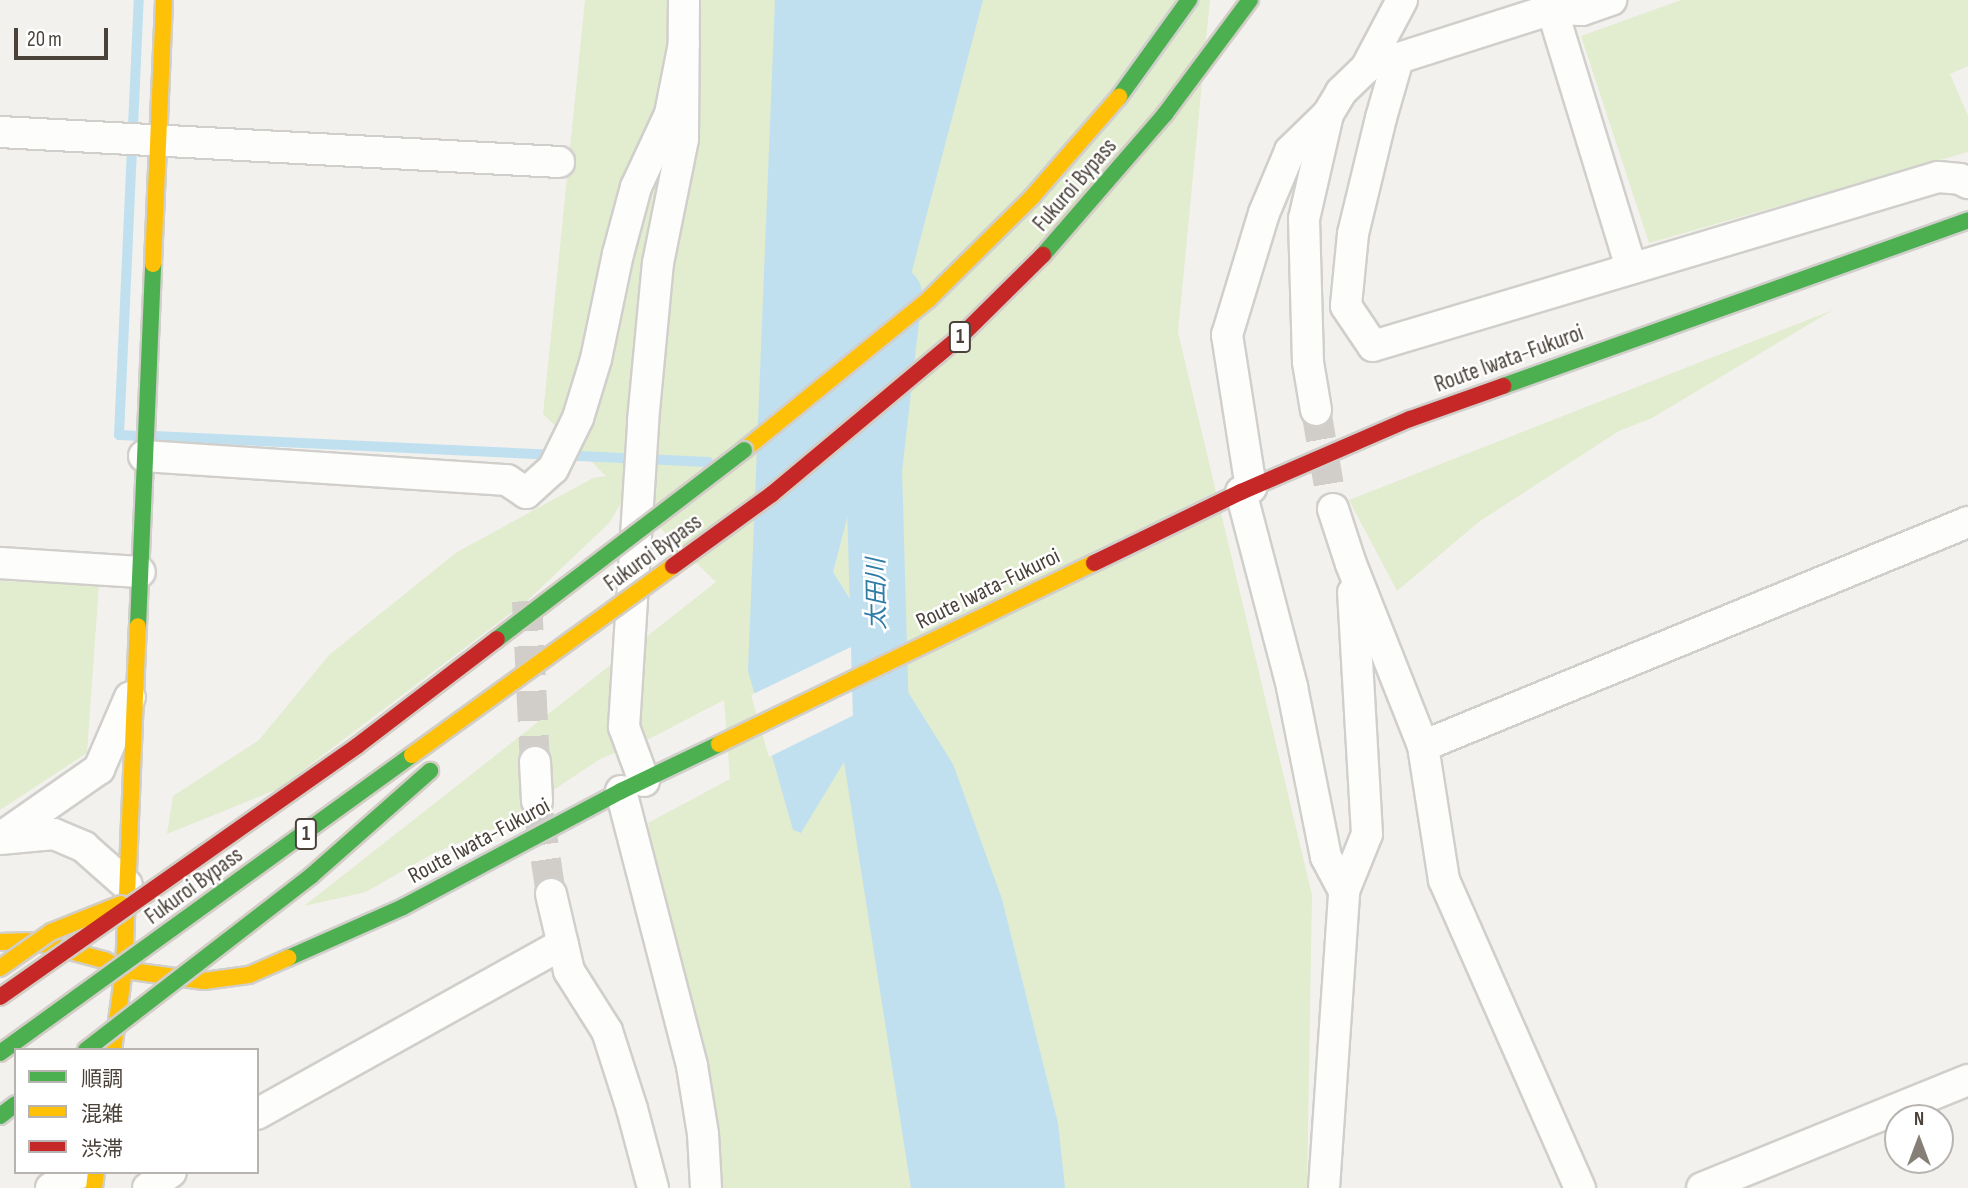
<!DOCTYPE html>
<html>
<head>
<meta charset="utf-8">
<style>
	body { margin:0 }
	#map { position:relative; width:1968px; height:1188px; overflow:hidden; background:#f3f1ee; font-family:"Sofia Sans Condensed","Noto Sans JP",sans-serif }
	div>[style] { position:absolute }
	.green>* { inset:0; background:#e2eccf }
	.water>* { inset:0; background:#c0e0ef }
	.pier>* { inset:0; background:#f3f1ee }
	.stream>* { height:10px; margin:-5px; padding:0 5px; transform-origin:5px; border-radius:5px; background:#c0e0ef }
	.river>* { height:56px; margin:-28px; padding:0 28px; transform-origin:28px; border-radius:28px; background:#c0e0ef }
	.street-tunnel>* { height:30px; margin-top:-15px; transform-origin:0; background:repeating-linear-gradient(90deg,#d1ceca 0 30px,transparent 0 45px) }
	.roads { filter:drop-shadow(2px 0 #d1cfcb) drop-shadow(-2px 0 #d1cfcb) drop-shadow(0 2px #d1cfcb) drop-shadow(0 -2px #d1cfcb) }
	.street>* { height:30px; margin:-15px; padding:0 15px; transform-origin:15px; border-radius:15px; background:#fdfdfc }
	.fast>* { height:16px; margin:-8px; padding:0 8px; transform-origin:8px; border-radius:8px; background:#4caf50 }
	.slow>* { height:16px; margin:-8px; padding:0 8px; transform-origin:8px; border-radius:8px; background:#ffc107 }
	.jam>* { height:16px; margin:-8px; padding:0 8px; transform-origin:8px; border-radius:8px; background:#c62828 }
	.bridges { filter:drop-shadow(2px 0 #d2cdc5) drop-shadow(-2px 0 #d2cdc5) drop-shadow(0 2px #d2cdc5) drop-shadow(0 -2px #d2cdc5) }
	.fast-bridge>* { height:16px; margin:-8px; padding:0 8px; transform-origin:8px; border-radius:8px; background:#4caf50 }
	.slow-bridge>* { height:16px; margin:-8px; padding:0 8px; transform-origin:8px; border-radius:8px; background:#ffc107 }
	.jam-bridge>* { height:16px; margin:-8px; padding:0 8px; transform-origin:8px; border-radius:8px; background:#c62828 }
	span { translate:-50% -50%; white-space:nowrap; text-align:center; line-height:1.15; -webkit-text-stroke:5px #fff; paint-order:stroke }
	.shield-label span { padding:2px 5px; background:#fff; border:2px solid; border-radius:5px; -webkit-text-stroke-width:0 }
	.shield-label { font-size:21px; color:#4a4239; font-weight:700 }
	.street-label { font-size:23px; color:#4a4239 }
	.water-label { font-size:24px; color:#2f7ca6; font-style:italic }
	.legend { position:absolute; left:14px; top:1048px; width:245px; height:126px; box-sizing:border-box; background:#fff; border:2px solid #b7b3b0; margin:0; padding:9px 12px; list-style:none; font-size:21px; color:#4a4239 }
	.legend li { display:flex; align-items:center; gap:14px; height:35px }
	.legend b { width:35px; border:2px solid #b7b3b0 }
	.north { position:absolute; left:1884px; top:1104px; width:70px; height:70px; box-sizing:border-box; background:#fff; border:2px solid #b7b3b0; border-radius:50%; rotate:0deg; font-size:19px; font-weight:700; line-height:28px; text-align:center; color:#4a4239 }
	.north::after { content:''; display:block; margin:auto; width:24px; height:32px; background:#857f78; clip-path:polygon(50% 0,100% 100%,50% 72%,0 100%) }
	.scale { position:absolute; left:14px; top:28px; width:94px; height:32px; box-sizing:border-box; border:4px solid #4a4239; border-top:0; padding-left:9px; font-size:21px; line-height:24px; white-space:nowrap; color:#4a4239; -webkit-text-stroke:5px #fff; paint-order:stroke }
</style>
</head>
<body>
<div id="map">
	<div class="green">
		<i style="clip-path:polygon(585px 0,1210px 0,1178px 332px,1312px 895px,1307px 1188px,705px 1188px,703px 1134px,648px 823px,730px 779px,724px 700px,651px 738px,600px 759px,498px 827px,432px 854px,366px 892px,304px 906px,716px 582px,626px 495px,609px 523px,527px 601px,278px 789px,167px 834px,173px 796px,259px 740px,329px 655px,457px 552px,593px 478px,606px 476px,543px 414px)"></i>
		<i style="clip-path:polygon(1681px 0,1968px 0,1968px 66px,1950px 74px,1968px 116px,1968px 152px,1649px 243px,1581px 36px)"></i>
		<i style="clip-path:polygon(1833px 310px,1652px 418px,1619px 431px,1480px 521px,1397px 591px,1349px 500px)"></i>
		<i style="clip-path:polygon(0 581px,99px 584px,87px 753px,0 810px)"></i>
	</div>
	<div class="water">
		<i style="clip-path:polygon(775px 0,983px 0,833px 572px,953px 764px,1002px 899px,1058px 1123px,1065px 1188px,911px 1188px,844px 762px,801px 833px,793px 830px,748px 671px)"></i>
	</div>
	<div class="pier">
		<i style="clip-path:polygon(876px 635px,909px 688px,769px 757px,751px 695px)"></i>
	</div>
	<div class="stream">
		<i style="left:139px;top:436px;width:20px;rotate:-177deg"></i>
		<i style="left:119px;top:435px;width:435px;rotate:-87.4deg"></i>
		<i style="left:154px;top:436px;width:555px;rotate:2.69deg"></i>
		<i style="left:849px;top:469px;width:25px;rotate:2deg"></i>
	</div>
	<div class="river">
		<i style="left:881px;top:719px;width:249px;rotate:-91.6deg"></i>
		<i style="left:874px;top:470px;width:177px;rotate:-83.5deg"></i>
	</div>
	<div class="street-tunnel">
		<i style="left:1316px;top:410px;width:100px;rotate:80.3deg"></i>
		<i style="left:527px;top:601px;width:161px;rotate:87.2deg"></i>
		<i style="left:539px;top:815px;width:80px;rotate:81.4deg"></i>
	</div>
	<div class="roads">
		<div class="street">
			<i style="left:1552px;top:9px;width:271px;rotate:73deg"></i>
			<i style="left:1398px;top:59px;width:61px;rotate:106.1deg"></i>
			<i style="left:1381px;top:118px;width:119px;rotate:103.6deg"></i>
			<i style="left:1353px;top:234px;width:72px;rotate:95.6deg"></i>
			<i style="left:1346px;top:306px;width:48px;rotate:56deg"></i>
			<i style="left:1373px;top:346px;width:590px;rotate:-16.65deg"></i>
			<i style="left:1938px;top:177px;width:22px;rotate:5deg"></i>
			<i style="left:1960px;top:179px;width:9px;rotate:27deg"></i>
			<i style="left:1380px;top:64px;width:181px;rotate:-17.7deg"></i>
			<i style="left:1552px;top:9px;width:30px;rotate:2deg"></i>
			<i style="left:1582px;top:10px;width:31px;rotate:-19deg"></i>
			<i style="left:0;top:132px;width:560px;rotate:3.07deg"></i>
			<i style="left:1316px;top:410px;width:49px;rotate:-99.5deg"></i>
			<i style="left:1308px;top:362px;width:143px;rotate:-91.6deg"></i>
			<i style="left:1304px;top:219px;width:108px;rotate:-77.1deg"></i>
			<i style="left:144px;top:456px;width:364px;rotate:3.8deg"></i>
			<i style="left:507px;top:480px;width:23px;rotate:34deg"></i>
			<i style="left:526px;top:493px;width:36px;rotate:-42deg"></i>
			<i style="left:553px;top:469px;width:57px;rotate:-63.9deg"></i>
			<i style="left:578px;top:418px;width:62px;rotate:-73deg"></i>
			<i style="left:596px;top:359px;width:107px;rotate:-78.2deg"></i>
			<i style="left:618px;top:254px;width:69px;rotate:-75deg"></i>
			<i style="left:636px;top:187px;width:81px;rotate:-65deg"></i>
			<i style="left:670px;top:114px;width:72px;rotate:-78.8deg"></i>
			<i style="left:1251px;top:488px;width:155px;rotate:-98.9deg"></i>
			<i style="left:1227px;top:335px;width:127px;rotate:-73.1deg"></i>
			<i style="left:1264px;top:213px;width:67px;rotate:-67.2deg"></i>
			<i style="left:1290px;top:151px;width:53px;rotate:-44.2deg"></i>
			<i style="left:1328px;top:114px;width:26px;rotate:-59deg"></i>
			<i style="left:1341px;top:92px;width:35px;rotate:-44deg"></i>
			<i style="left:1366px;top:68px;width:77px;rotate:-62.1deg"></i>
			<i style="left:1241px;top:492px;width:202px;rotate:75.3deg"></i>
			<i style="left:1292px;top:687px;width:173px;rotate:78.7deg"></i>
			<i style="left:1326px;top:857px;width:38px;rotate:62deg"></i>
			<i style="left:1333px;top:509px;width:58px;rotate:71.9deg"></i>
			<i style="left:1351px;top:564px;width:196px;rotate:68.4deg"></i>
			<i style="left:1423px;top:746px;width:136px;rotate:81.1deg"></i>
			<i style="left:1444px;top:880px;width:337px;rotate:66.2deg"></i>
			<i style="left:0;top:563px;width:140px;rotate:3.7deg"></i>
			<i style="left:1423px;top:746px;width:589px;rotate:-22.34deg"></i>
			<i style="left:535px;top:762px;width:39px;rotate:87deg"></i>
			<i style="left:644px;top:781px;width:58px;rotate:-110.3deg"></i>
			<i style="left:624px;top:727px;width:307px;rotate:-86.4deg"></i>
			<i style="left:643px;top:421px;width:159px;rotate:-84.6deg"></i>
			<i style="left:658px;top:263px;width:126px;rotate:-78.6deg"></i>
			<i style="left:683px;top:139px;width:139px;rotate:-89.6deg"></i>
			<i style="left:621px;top:791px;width:284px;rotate:75.5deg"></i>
			<i style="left:692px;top:1066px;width:69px;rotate:80.8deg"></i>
			<i style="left:703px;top:1134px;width:54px;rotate:86.8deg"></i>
			<i style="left:0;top:838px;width:121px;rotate:-34.9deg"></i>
			<i style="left:99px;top:769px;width:78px;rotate:-66.7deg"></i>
			<i style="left:0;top:839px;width:54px;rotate:-5.3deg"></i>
			<i style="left:54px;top:834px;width:33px;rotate:23deg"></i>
			<i style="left:84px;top:847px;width:57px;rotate:41.5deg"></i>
			<i style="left:551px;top:894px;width:79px;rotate:76.8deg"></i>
			<i style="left:569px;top:971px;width:71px;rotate:57.7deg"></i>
			<i style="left:607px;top:1031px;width:82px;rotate:72.2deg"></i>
			<i style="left:632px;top:1109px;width:82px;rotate:75.1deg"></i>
			<i style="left:257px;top:1114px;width:350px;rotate:-29.1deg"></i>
			<i style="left:51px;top:1188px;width:34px;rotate:-28deg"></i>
			<i style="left:148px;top:1188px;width:28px;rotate:-35deg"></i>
			<i style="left:1324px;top:1188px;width:298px;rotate:-86.1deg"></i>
			<i style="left:1344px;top:891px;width:61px;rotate:-68deg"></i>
			<i style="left:1367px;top:834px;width:242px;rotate:-93.3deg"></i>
			<i style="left:1702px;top:1188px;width:287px;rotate:-22.1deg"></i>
		</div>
		<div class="fast">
			<i style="left:1119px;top:97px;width:120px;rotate:-54.2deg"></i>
			<i style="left:1503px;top:386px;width:494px;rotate:-19.6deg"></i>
			<i style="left:138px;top:626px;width:362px;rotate:-87.6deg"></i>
			<i style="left:288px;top:958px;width:126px;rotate:-23.9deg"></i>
			<i style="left:403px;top:907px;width:247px;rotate:-28deg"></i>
			<i style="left:621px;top:791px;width:109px;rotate:-25.6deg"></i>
			<i style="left:0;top:1116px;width:20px;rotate:-37deg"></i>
		</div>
		<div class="slow">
			<i style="left:153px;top:264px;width:264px;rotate:-87.6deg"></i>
			<i style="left:744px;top:450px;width:239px;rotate:-39.2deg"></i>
			<i style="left:929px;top:299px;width:145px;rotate:-44.7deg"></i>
			<i style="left:1032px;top:197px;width:133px;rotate:-49deg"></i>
			<i style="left:719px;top:744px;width:416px;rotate:-25.8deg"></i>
			<i style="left:0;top:942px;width:32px;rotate:-2deg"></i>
			<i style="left:32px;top:941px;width:74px;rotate:14.8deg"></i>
			<i style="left:104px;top:960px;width:22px;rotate:27deg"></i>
			<i style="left:124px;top:970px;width:81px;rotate:7.8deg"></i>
			<i style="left:204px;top:981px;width:45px;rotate:-7.6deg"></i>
			<i style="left:249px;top:975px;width:43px;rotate:-23.6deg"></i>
			<i style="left:113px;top:1050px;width:81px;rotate:-82.2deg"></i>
			<i style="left:124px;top:970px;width:344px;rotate:-87.7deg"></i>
			<i style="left:94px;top:1188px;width:16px;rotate:-83deg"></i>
		</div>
		<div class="jam">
			<i style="left:1094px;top:563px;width:163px;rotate:-25.8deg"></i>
			<i style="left:1241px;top:492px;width:184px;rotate:-23.4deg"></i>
			<i style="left:1410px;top:419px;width:99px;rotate:-19.5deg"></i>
		</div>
	</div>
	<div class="bridges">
		<div class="fast-bridge">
			<i style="left:1043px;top:255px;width:186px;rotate:-49.1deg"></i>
			<i style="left:1165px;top:114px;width:142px;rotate:-53.3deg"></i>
			<i style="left:497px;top:639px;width:311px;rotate:-37.4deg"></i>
			<i style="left:86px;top:1050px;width:284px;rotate:-37.7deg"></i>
			<i style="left:311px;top:876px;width:159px;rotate:-41.4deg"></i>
			<i style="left:0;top:1053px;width:508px;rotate:-35.88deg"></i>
		</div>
		<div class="slow-bridge">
			<i style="left:412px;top:755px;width:322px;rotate:-35.9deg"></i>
			<i style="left:0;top:968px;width:62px;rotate:-35.2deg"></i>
			<i style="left:51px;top:932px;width:75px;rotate:-21.8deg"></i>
		</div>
		<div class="jam-bridge">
			<i style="left:673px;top:566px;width:122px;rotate:-36deg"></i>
			<i style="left:772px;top:494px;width:245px;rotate:-39.9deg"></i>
			<i style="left:960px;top:337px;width:117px;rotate:-44.7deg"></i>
			<i style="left:0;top:997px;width:436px;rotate:-35.1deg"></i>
			<i style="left:357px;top:746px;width:176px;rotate:-37.4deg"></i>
		</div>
	</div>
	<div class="shield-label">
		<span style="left:960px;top:337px">1</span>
		<span style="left:306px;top:834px">1</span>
	</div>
	<div class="street-label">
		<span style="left:1075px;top:185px;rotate:-49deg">Fukuroi Bypass</span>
		<span style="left:1509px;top:359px;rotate:-20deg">Route Iwata-Fukuroi</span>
		<span style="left:653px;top:553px;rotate:-36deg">Fukuroi Bypass</span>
		<span style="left:988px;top:589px;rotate:-26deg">Route Iwata-Fukuroi</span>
		<span style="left:479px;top:841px;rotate:-28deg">Route Iwata-Fukuroi</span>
		<span style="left:194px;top:886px;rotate:-36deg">Fukuroi Bypass</span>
	</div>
	<div class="water-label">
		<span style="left:877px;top:594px;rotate:-91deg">太田川</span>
	</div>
	<ul class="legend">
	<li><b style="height:9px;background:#4caf50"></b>順調</li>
	<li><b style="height:9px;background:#ffc107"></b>混雑</li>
	<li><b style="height:9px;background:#c62828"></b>渋滞</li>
	</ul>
	<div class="north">N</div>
	<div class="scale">20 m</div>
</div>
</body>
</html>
